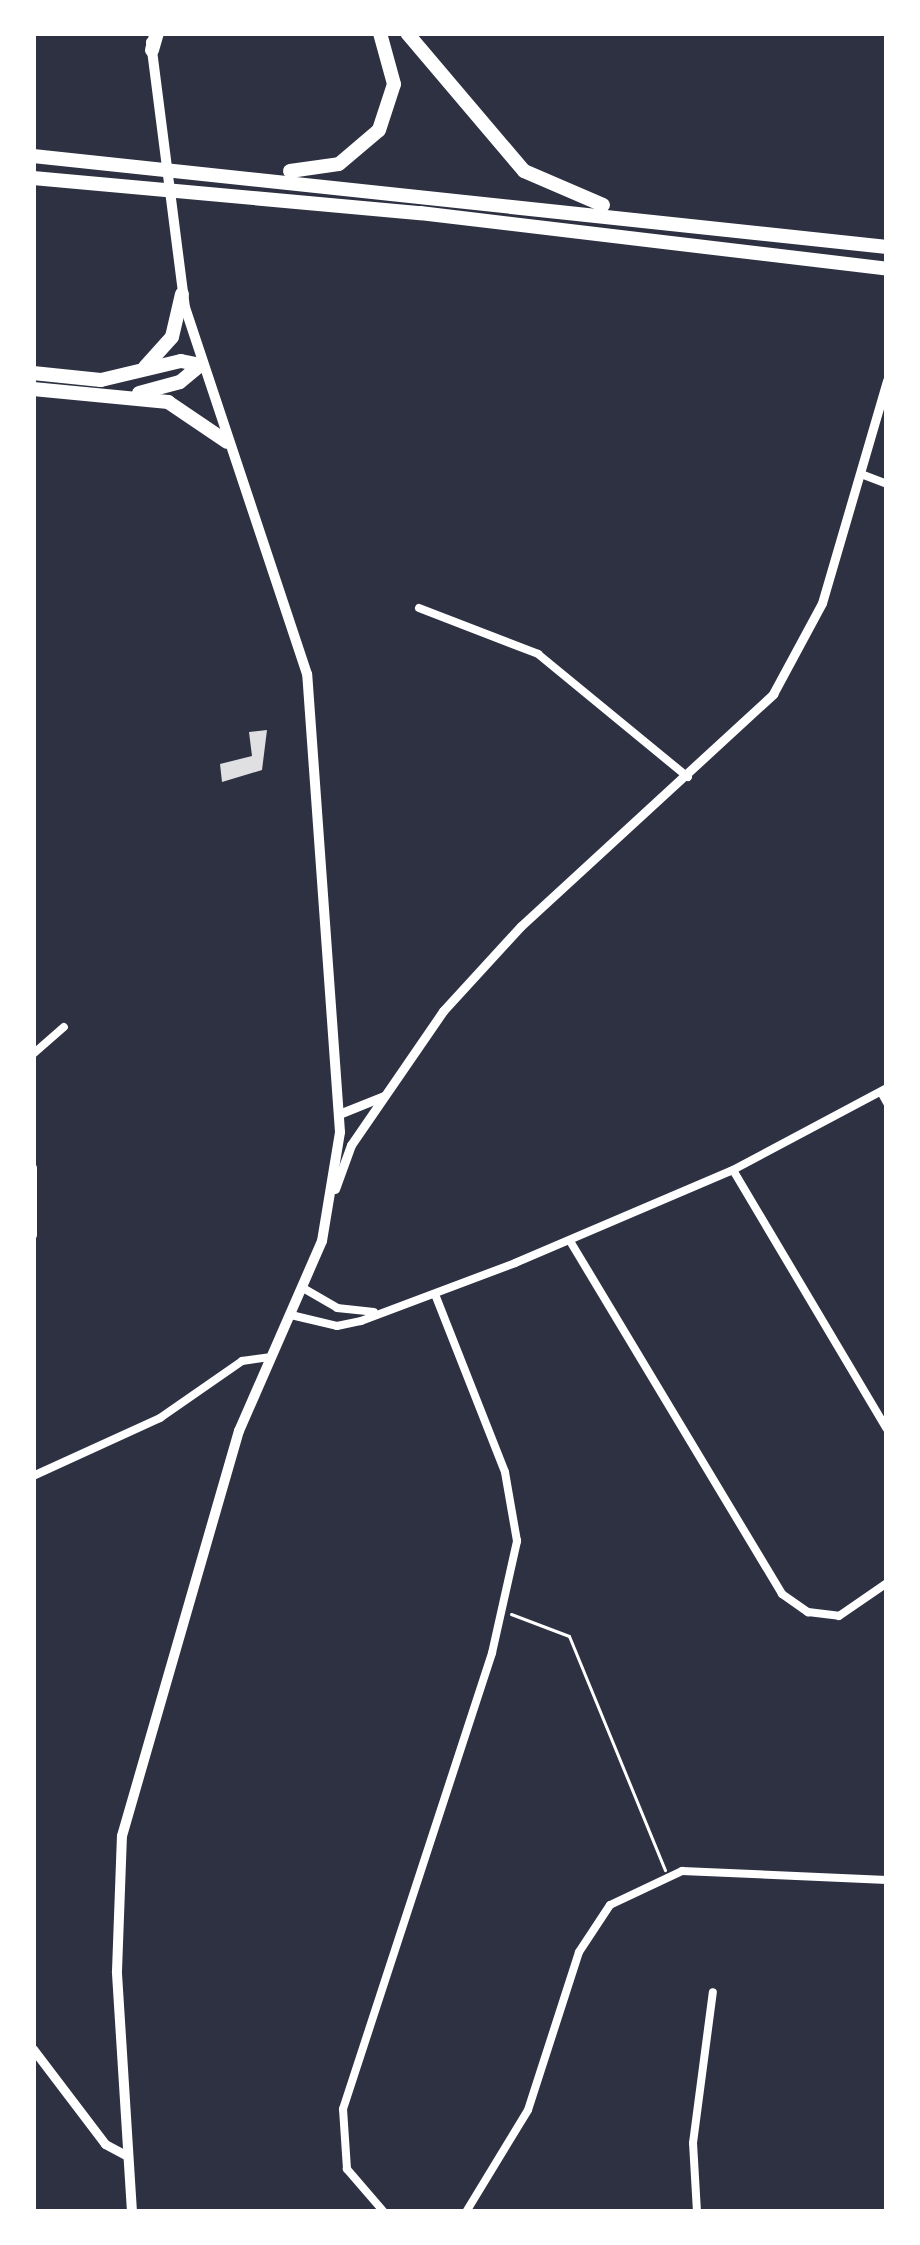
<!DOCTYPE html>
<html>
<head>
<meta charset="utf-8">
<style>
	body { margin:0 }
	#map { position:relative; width:920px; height:2245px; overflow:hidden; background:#2d3142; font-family:"Open Sans",sans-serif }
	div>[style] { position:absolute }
	.building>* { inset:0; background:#e0e0e3 }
	.path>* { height:3px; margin:-1.5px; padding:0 1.5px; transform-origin:1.5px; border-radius:1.5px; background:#fff }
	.minor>* { height:8px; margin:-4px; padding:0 4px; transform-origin:4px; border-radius:4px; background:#fff }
	.tertiary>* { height:9px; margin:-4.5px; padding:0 4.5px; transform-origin:4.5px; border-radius:4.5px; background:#fff }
	.secondary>* { height:10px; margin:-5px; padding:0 5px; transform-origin:5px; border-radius:5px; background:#fff }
	.motorway>* { height:14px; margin:-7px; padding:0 7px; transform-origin:7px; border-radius:7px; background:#fff }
	span { translate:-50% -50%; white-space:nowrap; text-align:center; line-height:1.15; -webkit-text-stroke:10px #fff; paint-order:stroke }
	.frame { position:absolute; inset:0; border:36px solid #fff; pointer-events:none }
</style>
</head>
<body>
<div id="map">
	<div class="building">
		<i style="clip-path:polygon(267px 730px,262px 770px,222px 782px,220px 764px,252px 756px,249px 732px)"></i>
	</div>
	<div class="path">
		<i style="left:511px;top:1614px;width:62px;rotate:20.8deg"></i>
		<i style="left:569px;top:1636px;width:253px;rotate:67.7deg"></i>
	</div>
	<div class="minor">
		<i style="left:861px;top:474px;width:28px;rotate:21deg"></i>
		<i style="left:419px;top:608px;width:128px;rotate:21.1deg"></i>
		<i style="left:538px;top:654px;width:194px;rotate:39.4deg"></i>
		<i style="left:33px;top:1054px;width:41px;rotate:-41.1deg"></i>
		<i style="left:881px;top:1092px;width:13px;rotate:61deg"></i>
		<i style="left:33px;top:1168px;width:67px;rotate:90deg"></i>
		<i style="left:733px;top:1170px;width:301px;rotate:59.3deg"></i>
		<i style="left:570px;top:1241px;width:412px;rotate:59deg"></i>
		<i style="left:782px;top:1594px;width:32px;rotate:35deg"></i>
		<i style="left:808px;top:1612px;width:31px;rotate:7deg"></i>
		<i style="left:839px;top:1616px;width:58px;rotate:-34.5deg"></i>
		<i style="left:303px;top:1288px;width:39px;rotate:30deg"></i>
		<i style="left:337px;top:1308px;width:37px;rotate:6deg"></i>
		<i style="left:291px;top:1315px;width:47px;rotate:13.4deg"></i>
		<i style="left:337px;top:1326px;width:25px;rotate:-12deg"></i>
		<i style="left:361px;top:1321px;width:165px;rotate:-20.6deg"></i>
		<i style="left:515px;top:1263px;width:235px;rotate:-23.1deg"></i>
		<i style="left:731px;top:1171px;width:177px;rotate:-28deg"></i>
		<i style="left:33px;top:1476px;width:140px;rotate:-24.5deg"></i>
		<i style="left:160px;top:1418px;width:100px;rotate:-34.8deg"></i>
		<i style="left:242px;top:1361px;width:28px;rotate:-8deg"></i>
		<i style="left:384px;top:2212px;width:57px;rotate:-130.7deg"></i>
		<i style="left:347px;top:2169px;width:60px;rotate:-93.8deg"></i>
		<i style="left:343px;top:2109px;width:480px;rotate:-71.9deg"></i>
		<i style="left:492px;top:1653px;width:115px;rotate:-77.4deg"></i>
		<i style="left:517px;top:1541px;width:70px;rotate:-99.9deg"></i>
		<i style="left:505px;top:1472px;width:191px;rotate:-111.5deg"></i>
		<i style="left:466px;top:2212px;width:119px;rotate:-58.7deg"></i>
		<i style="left:528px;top:2110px;width:166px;rotate:-72.1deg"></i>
		<i style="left:579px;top:1952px;width:56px;rotate:-56.6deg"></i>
		<i style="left:610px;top:1905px;width:80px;rotate:-25.3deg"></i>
		<i style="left:682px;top:1871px;width:205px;rotate:2.5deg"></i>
		<i style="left:697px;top:2212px;width:69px;rotate:-93.3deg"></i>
		<i style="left:693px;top:2143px;width:152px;rotate:-82.5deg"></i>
	</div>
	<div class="tertiary">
		<i style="left:339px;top:1114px;width:48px;rotate:-21.8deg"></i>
		<i style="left:335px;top:1189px;width:47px;rotate:-70deg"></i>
		<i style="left:351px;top:1145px;width:163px;rotate:-55.5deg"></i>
		<i style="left:443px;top:1011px;width:115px;rotate:-47.5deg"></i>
		<i style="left:521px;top:926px;width:343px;rotate:-42.6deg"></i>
		<i style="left:773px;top:694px;width:103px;rotate:-61.7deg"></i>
		<i style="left:822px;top:603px;width:232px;rotate:-73.7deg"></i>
		<i style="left:33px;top:2049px;width:119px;rotate:52.8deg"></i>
		<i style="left:105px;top:2144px;width:26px;rotate:28deg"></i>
	</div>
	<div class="secondary">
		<i style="left:132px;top:2212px;width:241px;rotate:-93.6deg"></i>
		<i style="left:117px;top:1971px;width:135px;rotate:-87.9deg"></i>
		<i style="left:122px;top:1836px;width:422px;rotate:-73.9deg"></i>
		<i style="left:239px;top:1431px;width:207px;rotate:-66.4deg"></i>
		<i style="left:322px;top:1241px;width:110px;rotate:-80.6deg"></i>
		<i style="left:340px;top:1132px;width:459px;rotate:-94.1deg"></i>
		<i style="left:307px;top:674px;width:386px;rotate:-108.4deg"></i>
		<i style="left:185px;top:308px;width:268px;rotate:-97.3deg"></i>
	</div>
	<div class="motorway">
		<i style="left:407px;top:33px;width:181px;rotate:49.7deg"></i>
		<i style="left:524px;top:171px;width:86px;rotate:23.3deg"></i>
		<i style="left:152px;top:50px;width:18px;rotate:-74deg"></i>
		<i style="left:33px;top:156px;width:859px;rotate:6.08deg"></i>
		<i style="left:290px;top:171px;width:49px;rotate:-8.1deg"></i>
		<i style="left:339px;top:164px;width:52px;rotate:-40.4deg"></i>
		<i style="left:379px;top:130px;width:48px;rotate:-71.9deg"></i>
		<i style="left:394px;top:84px;width:53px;rotate:-105.4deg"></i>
		<i style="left:33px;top:178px;width:389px;rotate:5.2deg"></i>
		<i style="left:420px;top:213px;width:470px;rotate:6.8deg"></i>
		<i style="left:145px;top:367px;width:40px;rotate:-48deg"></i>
		<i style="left:172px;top:337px;width:44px;rotate:-76.9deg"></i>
		<i style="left:33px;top:373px;width:68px;rotate:5.9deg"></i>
		<i style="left:101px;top:380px;width:82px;rotate:-13.4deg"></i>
		<i style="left:181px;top:361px;width:19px;rotate:12deg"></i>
		<i style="left:33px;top:389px;width:136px;rotate:5.5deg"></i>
		<i style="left:168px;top:402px;width:71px;rotate:34.1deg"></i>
		<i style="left:139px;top:393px;width:42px;rotate:-15deg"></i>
		<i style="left:180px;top:382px;width:26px;rotate:-40deg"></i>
	</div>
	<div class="frame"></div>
</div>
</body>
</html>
